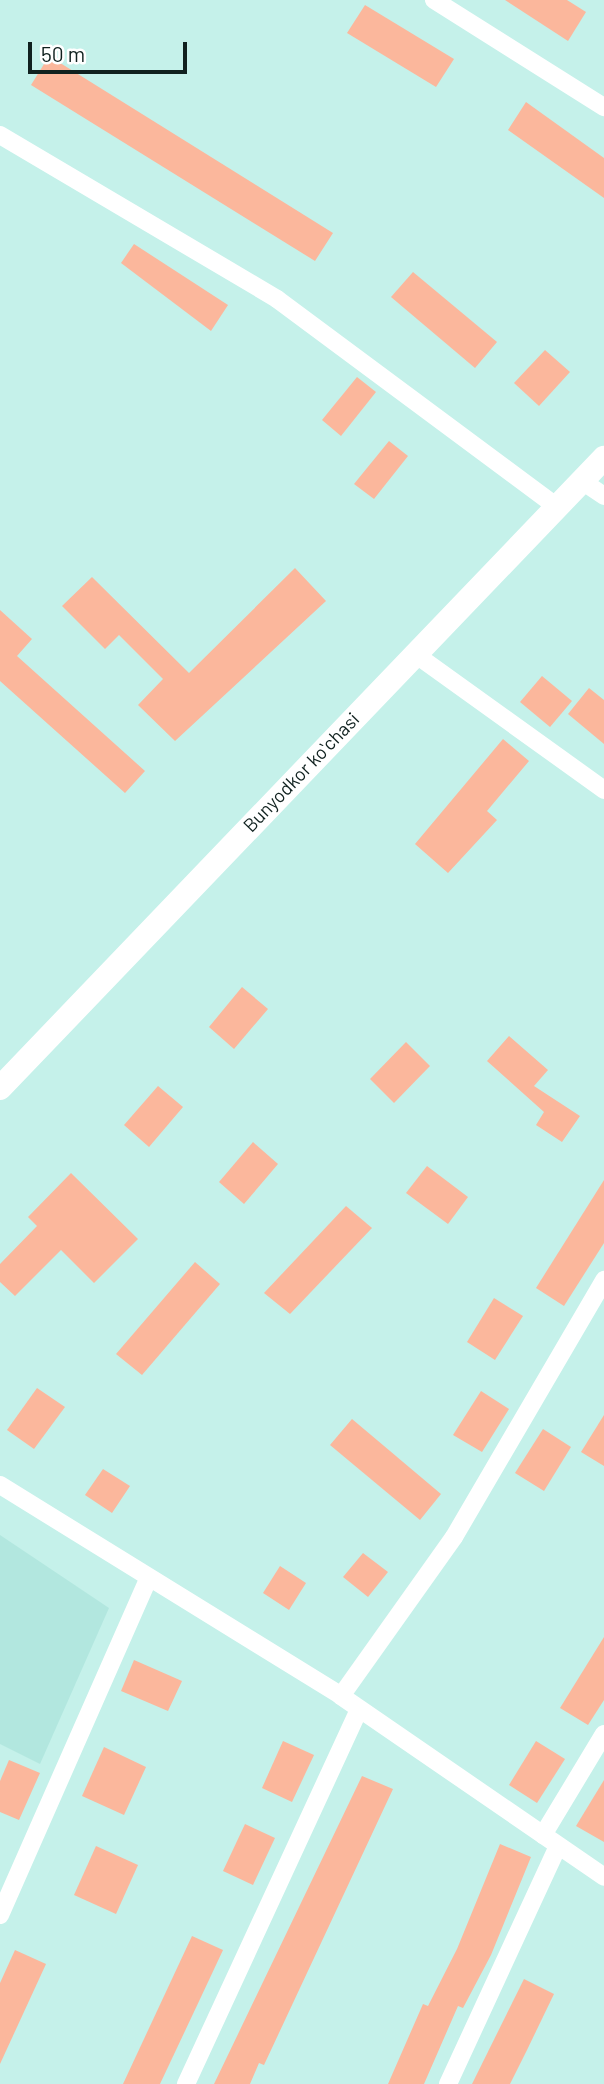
<!DOCTYPE html>
<html>
<head>
<meta charset="utf-8">
<style>
	body { margin:0 }
	#map { position:relative; width:604px; height:2084px; overflow:hidden; background:#c5f1ea; font-family:Barlow,sans-serif }
	div>[style] { position:absolute }
	.built>* { inset:0; background:#b2e7df }
	.building>* { inset:0; background:#fbb79c }
	.street>* { height:18px; margin:-9px; padding:0 9px; transform-origin:9px; border-radius:9px; background:#fff }
	.secondary>* { height:24px; margin:-12px; padding:0 12px; transform-origin:12px; border-radius:12px; background:#fff }
	span { translate:-50% -50%; white-space:nowrap; text-align:center; line-height:1.15; -webkit-text-stroke:5px #fff; paint-order:stroke }
	.street-label { font-size:19px; color:#10211f }
	.scale { position:absolute; left:28px; top:42px; width:159px; height:32px; box-sizing:border-box; border:4px solid #10211f; border-top:0; padding-left:9px; font-size:21px; line-height:24px; white-space:nowrap; color:#10211f; -webkit-text-stroke:5px #fff; paint-order:stroke }
</style>
</head>
<body>
<div id="map">
	<div class="built">
		<i style="clip-path:polygon(0 1535px,109px 1608px,40px 1764px,0 1744px)"></i>
	</div>
	<div class="building">
		<i style="clip-path:polygon(505px 0,567px 0,586px 12px,568px 41px)"></i>
		<i style="clip-path:polygon(365px 5px,454px 59px,436px 87px,347px 33px)"></i>
		<i style="clip-path:polygon(49px 56px,333px 233px,315px 261px,31px 85px)"></i>
		<i style="clip-path:polygon(526px 102px,604px 158px,604px 198px,508px 130px)"></i>
		<i style="clip-path:polygon(134px 244px,228px 305px,211px 331px,121px 263px)"></i>
		<i style="clip-path:polygon(413px 272px,497px 342px,475px 368px,391px 297px)"></i>
		<i style="clip-path:polygon(545px 350px,570px 372px,539px 406px,514px 383px)"></i>
		<i style="clip-path:polygon(357px 377px,376px 392px,341px 436px,322px 420px)"></i>
		<i style="clip-path:polygon(389px 441px,408px 456px,374px 499px,354px 484px)"></i>
		<i style="clip-path:polygon(295px 568px,326px 601px,175px 741px,138px 705px,163px 679px,119px 635px,105px 649px,62px 606px,92px 577px,189px 673px)"></i>
		<i style="clip-path:polygon(0 610px,32px 639px,17px 656px,145px 771px,125px 793px,0 681px)"></i>
		<i style="clip-path:polygon(542px 676px,572px 701px,550px 727px,520px 702px)"></i>
		<i style="clip-path:polygon(589px 688px,604px 700px,604px 744px,568px 714px)"></i>
		<i style="clip-path:polygon(503px 739px,529px 761px,487px 811px,497px 820px,448px 873px,415px 844px)"></i>
		<i style="clip-path:polygon(242px 987px,268px 1009px,234px 1049px,209px 1027px)"></i>
		<i style="clip-path:polygon(509px 1036px,548px 1070px,534px 1086px,580px 1116px,562px 1142px,536px 1125px,544px 1112px,487px 1061px)"></i>
		<i style="clip-path:polygon(406px 1042px,430px 1066px,394px 1103px,370px 1079px)"></i>
		<i style="clip-path:polygon(158px 1086px,183px 1107px,149px 1147px,124px 1125px)"></i>
		<i style="clip-path:polygon(253px 1142px,278px 1164px,244px 1204px,219px 1182px)"></i>
		<i style="clip-path:polygon(427px 1166px,468px 1197px,448px 1224px,406px 1193px)"></i>
		<i style="clip-path:polygon(71px 1173px,138px 1239px,94px 1283px,61px 1250px,15px 1296px,0 1282px,0 1264px,37px 1226px,28px 1217px)"></i>
		<i style="clip-path:polygon(604px 1180px,604px 1243px,564px 1306px,536px 1288px)"></i>
		<i style="clip-path:polygon(346px 1206px,372px 1228px,290px 1314px,264px 1293px)"></i>
		<i style="clip-path:polygon(195px 1262px,220px 1284px,142px 1375px,116px 1354px)"></i>
		<i style="clip-path:polygon(494px 1298px,523px 1316px,495px 1360px,467px 1342px)"></i>
		<i style="clip-path:polygon(37px 1388px,65px 1407px,34px 1449px,7px 1430px)"></i>
		<i style="clip-path:polygon(481px 1391px,509px 1409px,482px 1452px,453px 1435px)"></i>
		<i style="clip-path:polygon(604px 1415px,604px 1466px,581px 1452px)"></i>
		<i style="clip-path:polygon(352px 1419px,441px 1494px,420px 1520px,330px 1445px)"></i>
		<i style="clip-path:polygon(543px 1429px,571px 1447px,544px 1491px,515px 1473px)"></i>
		<i style="clip-path:polygon(103px 1469px,130px 1486px,112px 1513px,85px 1495px)"></i>
		<i style="clip-path:polygon(363px 1553px,388px 1572px,368px 1597px,343px 1577px)"></i>
		<i style="clip-path:polygon(280px 1566px,306px 1583px,289px 1610px,263px 1593px)"></i>
		<i style="clip-path:polygon(604px 1637px,604px 1700px,588px 1725px,560px 1708px)"></i>
		<i style="clip-path:polygon(134px 1660px,182px 1681px,168px 1711px,121px 1691px)"></i>
		<i style="clip-path:polygon(283px 1741px,314px 1755px,292px 1802px,262px 1788px)"></i>
		<i style="clip-path:polygon(536px 1741px,565px 1759px,537px 1803px,509px 1785px)"></i>
		<i style="clip-path:polygon(104px 1747px,146px 1767px,124px 1815px,82px 1796px)"></i>
		<i style="clip-path:polygon(9px 1760px,40px 1773px,19px 1820px,0 1812px,0 1781px)"></i>
		<i style="clip-path:polygon(362px 1776px,393px 1789px,264px 2065px,259px 2063px,250px 2084px,214px 2084px)"></i>
		<i style="clip-path:polygon(604px 1780px,604px 1842px,576px 1826px)"></i>
		<i style="clip-path:polygon(245px 1824px,275px 1838px,253px 1885px,223px 1871px)"></i>
		<i style="clip-path:polygon(500px 1844px,531px 1857px,491px 1955px,463px 2008px,458px 2006px,424px 2084px,388px 2084px,423px 2004px,428px 2006px,457px 1949px)"></i>
		<i style="clip-path:polygon(96px 1846px,138px 1865px,116px 1914px,74px 1895px)"></i>
		<i style="clip-path:polygon(192px 1936px,223px 1950px,201px 1997px,160px 2084px,123px 2084px)"></i>
		<i style="clip-path:polygon(15px 1950px,46px 1964px,0 2064px,0 1983px)"></i>
		<i style="clip-path:polygon(524px 1979px,554px 1994px,527px 2050px,510px 2084px,472px 2084px)"></i>
	</div>
	<div class="street">
		<i style="left:434px;top:0;width:201px;rotate:32.2deg"></i>
		<i style="left:0;top:135px;width:322px;rotate:30.6deg"></i>
		<i style="left:277px;top:299px;width:349px;rotate:36.6deg"></i>
		<i style="left:582px;top:481px;width:27px;rotate:34deg"></i>
		<i style="left:415px;top:654px;width:233px;rotate:35.7deg"></i>
		<i style="left:0;top:1485px;width:401px;rotate:31.7deg"></i>
		<i style="left:341px;top:1696px;width:319px;rotate:34.5deg"></i>
		<i style="left:341px;top:1696px;width:195px;rotate:-54.6deg"></i>
		<i style="left:454px;top:1537px;width:298px;rotate:-59.7deg"></i>
		<i style="left:543px;top:1835px;width:118px;rotate:-58.9deg"></i>
		<i style="left:0;top:1915px;width:369px;rotate:-66.2deg"></i>
		<i style="left:186px;top:2084px;width:413px;rotate:-65.2deg"></i>
		<i style="left:448px;top:2084px;width:262px;rotate:-65.2deg"></i>
	</div>
	<div class="secondary">
		<i style="left:0;top:1088px;width:873px;rotate:-46.21deg"></i>
	</div>
	<div class="street-label">
		<span style="left:301px;top:772px;rotate:-46deg">Bunyodkor koʻchasi</span>
	</div>
	<div class="scale">50 m</div>
</div>
</body>
</html>
